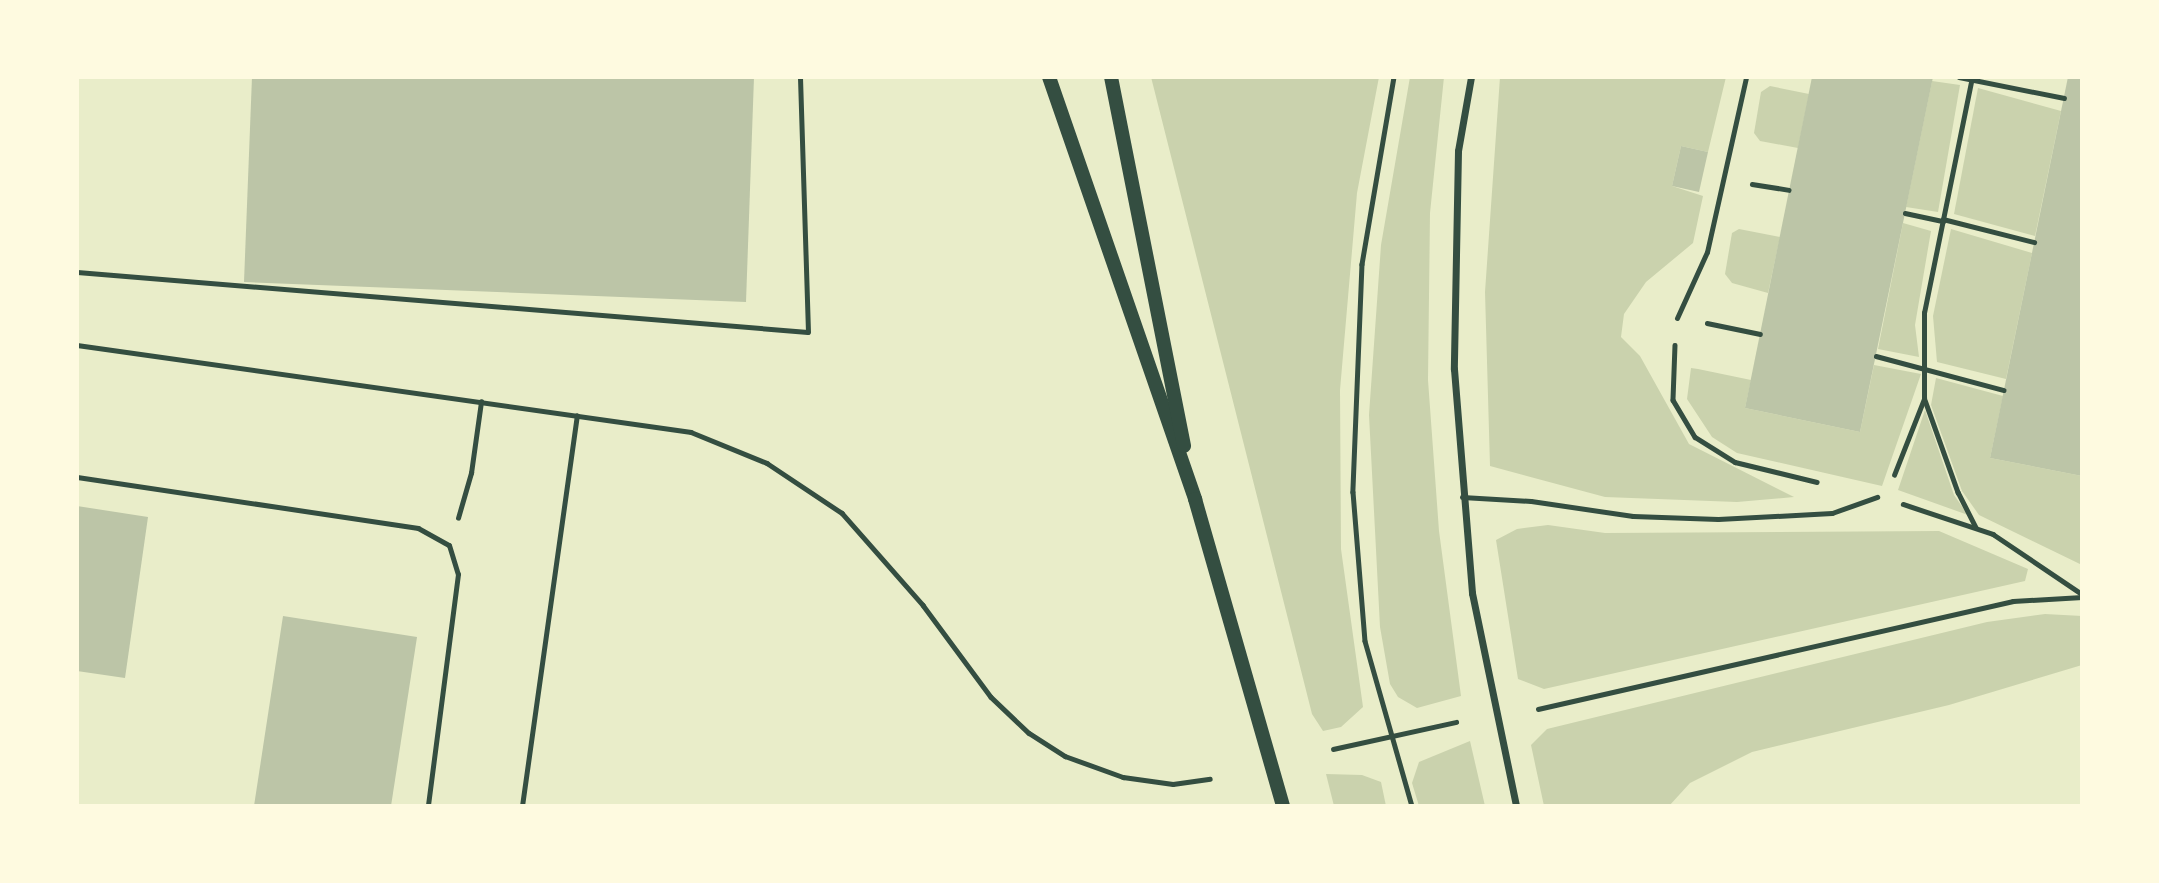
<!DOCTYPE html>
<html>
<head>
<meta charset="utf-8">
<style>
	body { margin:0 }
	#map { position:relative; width:2159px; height:883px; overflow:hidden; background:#e9edc9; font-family:Montserrat,sans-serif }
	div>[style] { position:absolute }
	.green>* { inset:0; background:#cad2ad }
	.building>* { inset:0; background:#bcc5a7 }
	.path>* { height:4.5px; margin:-2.25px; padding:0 2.25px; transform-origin:2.25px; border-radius:2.25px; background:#344e41 }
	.service>* { height:5px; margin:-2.5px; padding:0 2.5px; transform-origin:2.5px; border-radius:2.5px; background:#344e41 }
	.minor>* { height:7px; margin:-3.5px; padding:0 3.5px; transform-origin:3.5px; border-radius:3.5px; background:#344e41 }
	.secondary>* { height:14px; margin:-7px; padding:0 7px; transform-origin:7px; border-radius:7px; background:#344e41 }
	span { translate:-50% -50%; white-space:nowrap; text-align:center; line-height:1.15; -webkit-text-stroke:5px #fefae0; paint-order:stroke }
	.frame { position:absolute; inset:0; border:79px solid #fefae0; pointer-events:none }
</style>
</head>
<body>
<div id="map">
	<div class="green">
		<i style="clip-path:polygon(1151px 77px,1379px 77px,1357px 193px,1340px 390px,1341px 549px,1363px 707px,1341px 727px,1323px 731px,1312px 714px)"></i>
		<i style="clip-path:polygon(1410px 77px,1444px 77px,1430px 213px,1428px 380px,1439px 531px,1461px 696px,1417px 708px,1398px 697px,1390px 684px,1380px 627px,1369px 415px,1381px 245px)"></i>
		<i style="clip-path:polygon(1500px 77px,1726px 77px,1708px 152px,1681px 146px,1672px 186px,1703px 196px,1693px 243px,1646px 282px,1624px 314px,1621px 337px,1640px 356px,1689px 444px,1794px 497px,1737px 502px,1605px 497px,1490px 466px,1485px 292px)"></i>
		<i style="clip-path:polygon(1932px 81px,1960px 85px,1938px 212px,1906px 207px)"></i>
		<i style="clip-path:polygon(1770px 86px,1809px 94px,1798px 148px,1760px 141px,1754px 133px,1761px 92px)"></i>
		<i style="clip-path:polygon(1978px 88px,2061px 111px,2035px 236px,1954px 214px)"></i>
		<i style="clip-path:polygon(1903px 223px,1931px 231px,1915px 325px,1919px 357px,1878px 349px)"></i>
		<i style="clip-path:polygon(1739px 229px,1780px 237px,1768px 293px,1732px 283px,1725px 274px,1732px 233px)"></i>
		<i style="clip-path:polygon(1951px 229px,2032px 253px,2006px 379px,1937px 362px,1933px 316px)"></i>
		<i style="clip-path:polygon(1874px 365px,1921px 374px,1882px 486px,1737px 453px,1712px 437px,1687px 399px,1691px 368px,1698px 369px,1751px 380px,1745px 408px,1860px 432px)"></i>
		<i style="clip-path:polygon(1936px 378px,2003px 396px,1990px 458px,2082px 476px,2082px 565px,1979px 515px,1962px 491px,1931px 405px)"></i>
		<i style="clip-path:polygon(1925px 410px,1954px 495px,1968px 515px,1898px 490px)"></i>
		<i style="clip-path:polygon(1548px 525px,1605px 533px,1939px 531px,2028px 569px,2025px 581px,1544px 689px,1518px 679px,1496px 540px,1517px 529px)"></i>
		<i style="clip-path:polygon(2045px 614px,2082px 616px,2082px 665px,1949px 705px,1752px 752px,1690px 783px,1669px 806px,1544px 806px,1531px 745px,1547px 729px,1987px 622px)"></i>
		<i style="clip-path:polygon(1470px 741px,1485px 806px,1419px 806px,1412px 783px,1419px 762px)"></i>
		<i style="clip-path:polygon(1326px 774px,1362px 775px,1381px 782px,1386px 806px,1334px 806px)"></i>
	</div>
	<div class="building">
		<i style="clip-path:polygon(252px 77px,754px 77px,746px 302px,244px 282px)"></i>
		<i style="clip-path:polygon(1812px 77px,1933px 77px,1860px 432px,1745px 408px)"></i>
		<i style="clip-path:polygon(2068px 77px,2082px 77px,2082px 476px,1990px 458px)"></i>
		<i style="clip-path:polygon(1681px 146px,1708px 152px,1699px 192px,1672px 186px)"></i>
		<i style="clip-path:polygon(77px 506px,148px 517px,125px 678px,77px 671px)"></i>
		<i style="clip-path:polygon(283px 616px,417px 637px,391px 806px,254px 806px)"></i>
	</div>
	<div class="path">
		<i style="left:1394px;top:77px;width:190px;rotate:99.7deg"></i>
		<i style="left:1362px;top:264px;width:228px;rotate:92.3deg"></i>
		<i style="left:1353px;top:492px;width:149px;rotate:85.4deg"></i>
		<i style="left:1365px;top:641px;width:172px;rotate:74.1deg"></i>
		<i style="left:1959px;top:77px;width:107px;rotate:11.3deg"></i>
		<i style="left:1752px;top:184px;width:37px;rotate:9deg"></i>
		<i style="left:1905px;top:213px;width:39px;rotate:12deg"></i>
		<i style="left:1943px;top:219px;width:94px;rotate:14.2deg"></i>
		<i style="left:1707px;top:323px;width:54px;rotate:11.7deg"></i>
		<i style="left:77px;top:345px;width:620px;rotate:8.06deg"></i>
		<i style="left:691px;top:432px;width:82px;rotate:22.2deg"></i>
		<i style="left:767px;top:463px;width:90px;rotate:33.7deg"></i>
		<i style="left:842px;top:513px;width:123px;rotate:48.6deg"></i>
		<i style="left:923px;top:605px;width:114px;rotate:53.5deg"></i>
		<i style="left:991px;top:697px;width:52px;rotate:43.5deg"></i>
		<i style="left:1029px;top:733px;width:43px;rotate:32.6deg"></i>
		<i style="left:1065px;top:756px;width:62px;rotate:19.9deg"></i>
		<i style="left:1123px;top:777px;width:50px;rotate:8deg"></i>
		<i style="left:1173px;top:784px;width:37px;rotate:-8deg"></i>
		<i style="left:1675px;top:345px;width:55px;rotate:92.1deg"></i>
		<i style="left:1673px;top:400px;width:43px;rotate:59.3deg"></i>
		<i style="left:1695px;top:437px;width:47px;rotate:32deg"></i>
		<i style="left:1735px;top:462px;width:84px;rotate:13.7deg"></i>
		<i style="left:1876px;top:356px;width:132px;rotate:14.9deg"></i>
		<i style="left:1925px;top:400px;width:98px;rotate:70.3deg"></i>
		<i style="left:1958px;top:492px;width:39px;rotate:63deg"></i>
		<i style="left:1894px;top:475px;width:82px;rotate:-68.5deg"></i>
		<i style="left:1924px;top:399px;width:86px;rotate:-90deg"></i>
		<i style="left:1924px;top:313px;width:241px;rotate:-78.5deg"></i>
		<i style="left:1903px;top:504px;width:95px;rotate:18.4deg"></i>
		<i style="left:1993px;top:534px;width:107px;rotate:34deg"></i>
		<i style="left:458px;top:518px;width:47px;rotate:-73.9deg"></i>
		<i style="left:471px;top:473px;width:72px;rotate:-82deg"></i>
		<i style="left:1538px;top:709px;width:487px;rotate:-12.8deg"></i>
		<i style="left:2013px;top:601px;width:69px;rotate:-3.3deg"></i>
		<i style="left:1333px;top:749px;width:126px;rotate:-12.4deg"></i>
		<i style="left:522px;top:806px;width:394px;rotate:-82deg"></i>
	</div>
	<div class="service">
		<i style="left:77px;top:272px;width:733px;rotate:4.69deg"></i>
		<i style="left:808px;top:332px;width:255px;rotate:-91.8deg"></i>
		<i style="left:1677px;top:318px;width:72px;rotate:-65.6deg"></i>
		<i style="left:1707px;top:252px;width:179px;rotate:-77.4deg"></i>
		<i style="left:77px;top:477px;width:345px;rotate:8.5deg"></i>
		<i style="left:418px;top:528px;width:35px;rotate:29deg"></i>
		<i style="left:449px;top:545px;width:30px;rotate:73deg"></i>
		<i style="left:458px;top:574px;width:234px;rotate:97.4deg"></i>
		<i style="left:1462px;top:497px;width:69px;rotate:3.3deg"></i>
		<i style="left:1531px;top:501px;width:103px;rotate:8.4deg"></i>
		<i style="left:1633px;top:516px;width:85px;rotate:2deg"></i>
		<i style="left:1718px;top:519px;width:114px;rotate:-3deg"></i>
		<i style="left:1832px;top:513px;width:48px;rotate:-19.6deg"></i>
	</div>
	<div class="minor">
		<i style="left:1471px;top:77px;width:75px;rotate:100deg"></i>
		<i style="left:1458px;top:151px;width:218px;rotate:91.1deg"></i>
		<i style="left:1454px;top:369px;width:225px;rotate:85.4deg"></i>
		<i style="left:1472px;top:593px;width:217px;rotate:78.3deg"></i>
	</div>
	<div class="secondary">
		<i style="left:1049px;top:77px;width:447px;rotate:70.9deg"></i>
		<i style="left:1195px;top:499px;width:319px;rotate:74deg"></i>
		<i style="left:1111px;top:77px;width:376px;rotate:78.8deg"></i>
	</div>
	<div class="frame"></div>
</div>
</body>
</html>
